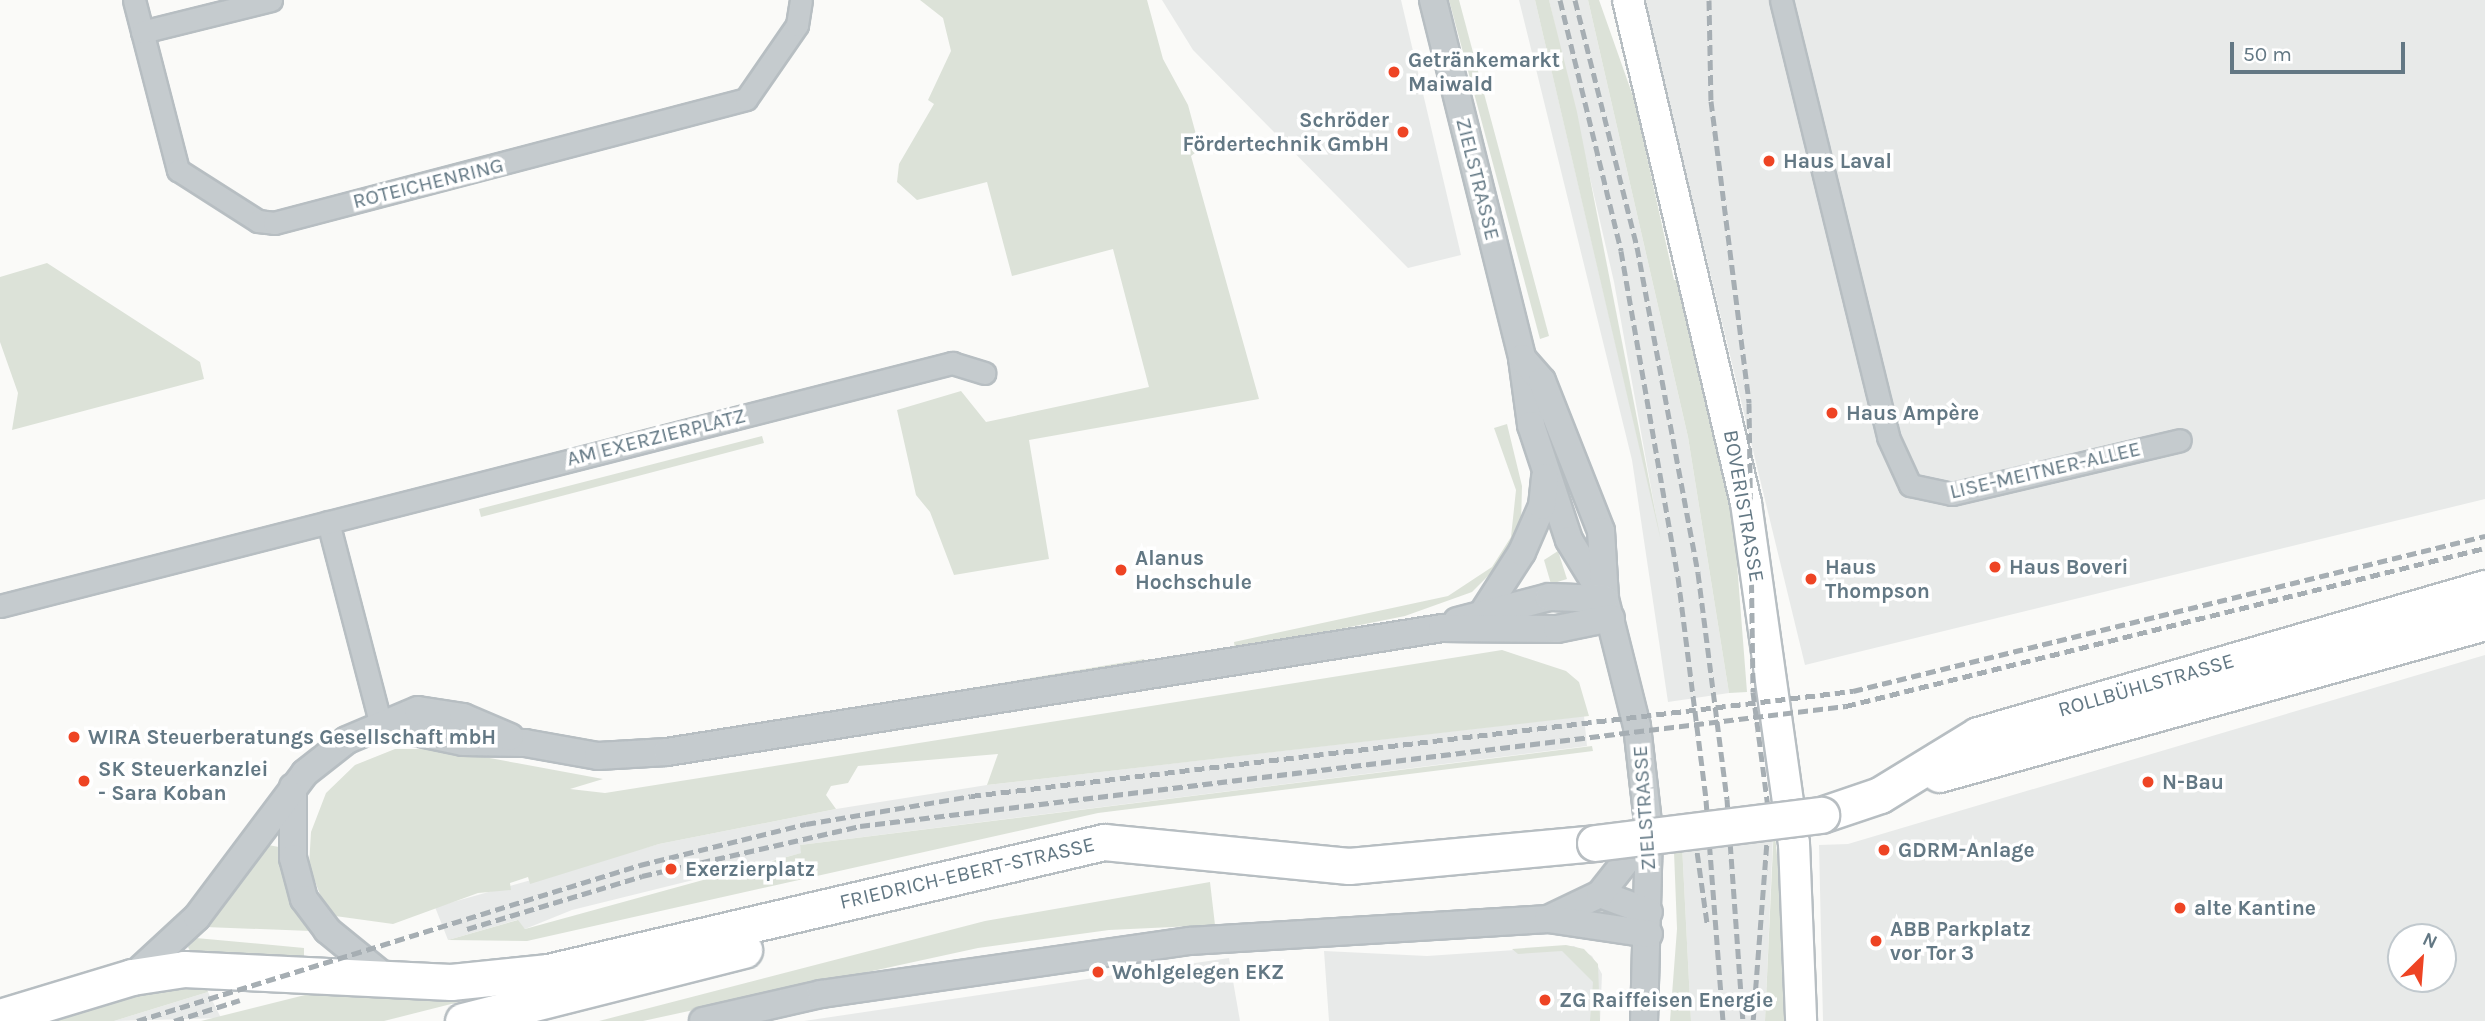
<!DOCTYPE html>
<html>
<head>
<meta charset="utf-8">
<style>
	body { margin:0 }
	#map { position:relative; width:2485px; height:1021px; overflow:hidden; background:#fafaf8; font-family:Karla,sans-serif }
	div>[style] { position:absolute }
	.built>* { inset:0; background:#e8eae9 }
	.green>* { inset:0; background:#dce2d8 }
	.roads { filter:drop-shadow(2px 0 #b7bec2) drop-shadow(-2px 0 #b7bec2) drop-shadow(0 2px #b7bec2) drop-shadow(0 -2px #b7bec2) }
	.minor>* { height:21px; margin:-10.5px; padding:0 10.5px; transform-origin:10.5px; border-radius:10.5px; background:#c5cbce }
	.tertiary>* { height:26px; margin:-13px; padding:0 13px; transform-origin:13px; border-radius:13px; background:#c5cbce }
	.secondary>* { height:30px; margin:-15px; padding:0 15px; transform-origin:15px; border-radius:15px; background:#fff }
	.primary>* { height:35px; margin:-17.5px; padding:0 17.5px; transform-origin:17.5px; border-radius:17.5px; background:#fff }
	.rail>* { height:5px; margin-top:-2.5px; transform-origin:0; background:repeating-linear-gradient(90deg,#a6aeb3 0 10px,transparent 0 15px) }
	.bridges { filter:drop-shadow(2px 0 #b8bec2) drop-shadow(-2px 0 #b8bec2) drop-shadow(0 2px #b8bec2) drop-shadow(0 -2px #b8bec2) }
	.primary-bridge>* { height:35px; margin:-17.5px; padding:0 17.5px; transform-origin:17.5px; border-radius:17.5px; background:#fff }
	.dots>* { width:19px; height:19px; translate:-50% -50%; box-sizing:border-box; border:4px solid #fff; border-radius:50% }
	span { translate:-50% -50%; white-space:nowrap; text-align:center; line-height:1.15; -webkit-text-stroke:7px #fff; paint-order:stroke }
	.poi-label { font-size:21px; color:#637884; font-weight:700 }
	.left { translate:0 -50%; text-align:left }
	.right { translate:-100% -50%; text-align:right }
	.street-label { font-size:21px; color:#637884 }
	.north { position:absolute; left:2387px; top:923px; width:70px; height:70px; box-sizing:border-box; background:#fff; border:2px solid #c1c9ce; border-radius:50%; rotate:25deg; font-size:19px; font-weight:700; line-height:28px; text-align:center; color:#637884 }
	.north::after { content:''; display:block; margin:auto; width:24px; height:32px; background:#ee4424; clip-path:polygon(50% 0,100% 100%,50% 72%,0 100%) }
	.scale { position:absolute; left:2230px; top:42px; width:175px; height:32px; box-sizing:border-box; border:4px solid #637884; border-top:0; padding-left:9px; font-size:21px; line-height:24px; white-space:nowrap; color:#637884; -webkit-text-stroke:5px #fff; paint-order:stroke }
</style>
</head>
<body>
<div id="map">
	<div class="built">
		<i style="clip-path:polygon(1162px 0,1401px 0,1461px 255px,1408px 268px,1193px 50px)"></i>
		<i style="clip-path:polygon(1519px 0,1535px 0,1657px 521px,1614px 282px,1549px 0,1588px 0,1688px 437px,1729px 693px,1668px 702px,1632px 460px)"></i>
		<i style="clip-path:polygon(1644px 0,2485px 0,2485px 499px,1805px 665px)"></i>
		<i style="clip-path:polygon(evenodd,2485px 655px,2485px 1021px,1823px 1021px,1819px 845px,1848px 844px,2485px 655px,2401px 937px,2443px 937px,2443px 979px,2401px 979px,2401px 937px)"></i>
		<i style="clip-path:polygon(1584px 716px,1587px 746px,800px 845px,802px 853px,572px 910px,525px 929px,517px 920px,448px 940px,435px 907px,659px 844px,836px 809px,987px 785px)"></i>
		<i style="clip-path:polygon(1774px 814px,1765px 1021px,1691px 1021px,1681px 825px)"></i>
		<i style="clip-path:polygon(1574px 946px,1592px 956px,1602px 974px,1600px 1021px,1329px 1021px,1324px 951px,1427px 956px)"></i>
		<i style="clip-path:polygon(1229px 958px,1240px 1021px,804px 1021px)"></i>
		<i style="clip-path:polygon(208px 992px,221px 1018px,114px 1021px)"></i>
	</div>
	<div class="green">
		<i style="clip-path:polygon(920px 0,1147px 0,1163px 59px,1188px 105px,1200px 149px,1191px 156px,1259px 399px,1029px 440px,1049px 559px,954px 575px,930px 512px,916px 495px,897px 410px,961px 391px,986px 422px,1149px 387px,1113px 249px,1012px 276px,987px 182px,917px 200px,897px 182px,899px 164px,934px 104px,928px 100px,951px 51px,943px 18px)"></i>
		<i style="clip-path:polygon(1449px 0,1459px 0,1549px 336px,1540px 339px)"></i>
		<i style="clip-path:polygon(1535px 0,1549px 0,1577px 112px,1661px 541px)"></i>
		<i style="clip-path:polygon(1588px 0,1599px 0,1635px 102px,1674px 280px,1681px 279px,1717px 433px,1734px 525px,1747px 692px,1729px 693px,1688px 437px)"></i>
		<i style="clip-path:polygon(47px 263px,200px 362px,204px 379px,12px 430px,18px 393px,0 342px,0 277px)"></i>
		<i style="clip-path:polygon(1507px 424px,1522px 486px,1521px 526px,1510px 554px,1472px 592px,1405px 616px,1235px 650px,1234px 642px,1448px 596px,1492px 567px,1511px 537px,1516px 490px,1494px 428px)"></i>
		<i style="clip-path:polygon(762px 436px,764px 443px,481px 517px,479px 509px)"></i>
		<i style="clip-path:polygon(1558px 551px,1567px 579px,1551px 584px,1544px 560px)"></i>
		<i style="clip-path:polygon(1502px 650px,1566px 671px,1579px 682px,1589px 716px,987px 785px,998px 754px,858px 766px,848px 783px,831px 786px,826px 795px,836px 809px,659px 844px,530px 884px,528px 877px,510px 883px,511px 890px,478px 893px,393px 924px,328px 915px,309px 866px,311px 832px,326px 793px,355px 765px,395px 749px,441px 749px,603px 779px,570px 789px,605px 793px)"></i>
		<i style="clip-path:polygon(1144px 659px,1146px 669px,896px 711px,895px 701px)"></i>
		<i style="clip-path:polygon(1592px 746px,1593px 751px,1098px 813px,527px 941px,448px 940px,518px 920px,525px 929px,801px 853px,800px 845px)"></i>
		<i style="clip-path:polygon(1681px 825px,1691px 1021px,1670px 1021px,1677px 929px,1673px 826px)"></i>
		<i style="clip-path:polygon(1774px 825px,1791px 995px,1790px 1021px,1765px 1021px)"></i>
		<i style="clip-path:polygon(263px 844px,279px 847px,286px 891px,311px 931px,205px 927px)"></i>
		<i style="clip-path:polygon(1210px 882px,1215px 925px,1109px 930px,978px 948px,643px 1021px,599px 1021px,985px 921px)"></i>
		<i style="clip-path:polygon(196px 938px,304px 948px,304px 956px,191px 953px,188px 947px)"></i>
		<i style="clip-path:polygon(1566px 945px,1584px 949px,1598px 964px,1600px 1021px,1590px 1021px,1593px 982px,1562px 951px,1518px 954px,1512px 949px)"></i>
		<i style="clip-path:polygon(206px 987px,208px 992px,114px 1021px,29px 1021px,113px 997px)"></i>
		<i style="clip-path:polygon(329px 989px,459px 996px,463px 1001px,384px 1021px,201px 1021px)"></i>
	</div>
	<div class="roads">
		<div class="minor">
			<i style="left:134px;top:0;width:176px;rotate:75.5deg"></i>
			<i style="left:178px;top:170px;width:95px;rotate:32.5deg"></i>
			<i style="left:258px;top:221px;width:16px;rotate:7deg"></i>
			<i style="left:274px;top:223px;width:488px;rotate:-14.7deg"></i>
			<i style="left:746px;top:99px;width:90px;rotate:-55.4deg"></i>
			<i style="left:797px;top:25px;width:25px;rotate:-81deg"></i>
			<i style="left:1781px;top:0;width:450px;rotate:76.2deg"></i>
			<i style="left:1888px;top:437px;width:53px;rotate:65.4deg"></i>
			<i style="left:1910px;top:485px;width:43px;rotate:12.1deg"></i>
			<i style="left:1952px;top:494px;width:234px;rotate:-13.3deg"></i>
			<i style="left:142px;top:32px;width:133px;rotate:-13.9deg"></i>
			<i style="left:328px;top:522px;width:210px;rotate:75.4deg"></i>
			<i style="left:0;top:606px;width:983px;rotate:-14.32deg"></i>
			<i style="left:952px;top:363px;width:34px;rotate:17deg"></i>
		</div>
		<div class="tertiary">
			<i style="left:1433px;top:0;width:369px;rotate:76deg"></i>
			<i style="left:1522px;top:358px;width:68px;rotate:82.3deg"></i>
			<i style="left:1531px;top:425px;width:121px;rotate:71.7deg"></i>
			<i style="left:1569px;top:540px;width:63px;rotate:58.6deg"></i>
			<i style="left:1522px;top:358px;width:30px;rotate:49deg"></i>
			<i style="left:1542px;top:381px;width:161px;rotate:68.5deg"></i>
			<i style="left:1601px;top:531px;width:68px;rotate:86.6deg"></i>
			<i style="left:1605px;top:599px;width:131px;rotate:75.9deg"></i>
			<i style="left:1637px;top:726px;width:107px;rotate:83.5deg"></i>
			<i style="left:1649px;top:832px;width:189px;rotate:91.5deg"></i>
			<i style="left:1484px;top:611px;width:70px;rotate:-57.2deg"></i>
			<i style="left:1522px;top:552px;width:50px;rotate:-66.5deg"></i>
			<i style="left:1542px;top:506px;width:29px;rotate:-84deg"></i>
			<i style="left:1457px;top:621px;width:95px;rotate:-14.6deg"></i>
			<i style="left:1549px;top:597px;width:56px;rotate:2deg"></i>
			<i style="left:381px;top:725px;width:84px;rotate:11.7deg"></i>
			<i style="left:463px;top:742px;width:62px;rotate:0.9deg"></i>
			<i style="left:525px;top:743px;width:74px;rotate:10.1deg"></i>
			<i style="left:598px;top:756px;width:69px;rotate:-3.3deg"></i>
			<i style="left:667px;top:752px;width:785px;rotate:-9.09deg"></i>
			<i style="left:1442px;top:628px;width:115px;rotate:0.5deg"></i>
			<i style="left:1557px;top:629px;width:55px;rotate:-11.5deg"></i>
			<i style="left:293px;top:787px;width:71px;rotate:90deg"></i>
			<i style="left:293px;top:858px;width:42px;rotate:75deg"></i>
			<i style="left:304px;top:899px;width:39px;rotate:53deg"></i>
			<i style="left:327px;top:930px;width:77px;rotate:39.2deg"></i>
			<i style="left:1600px;top:894px;width:52px;rotate:20.2deg"></i>
			<i style="left:1548px;top:919px;width:58px;rotate:-25.7deg"></i>
			<i style="left:1600px;top:894px;width:79px;rotate:-51.7deg"></i>
			<i style="left:132px;top:977px;width:88px;rotate:-42.7deg"></i>
			<i style="left:197px;top:917px;width:180px;rotate:-53.1deg"></i>
			<i style="left:305px;top:773px;width:53px;rotate:-38.2deg"></i>
			<i style="left:347px;top:740px;width:77px;rotate:-22.9deg"></i>
			<i style="left:418px;top:710px;width:46px;rotate:8.8deg"></i>
			<i style="left:463px;top:717px;width:51px;rotate:23.1deg"></i>
			<i style="left:703px;top:1021px;width:121px;rotate:-12.9deg"></i>
			<i style="left:821px;top:994px;width:372px;rotate:-8.2deg"></i>
			<i style="left:1189px;top:941px;width:360px;rotate:-3.5deg"></i>
			<i style="left:1548px;top:919px;width:102px;rotate:8.4deg"></i>
		</div>
		<div class="secondary">
			<i style="left:1628px;top:0;width:517px;rotate:76.8deg"></i>
			<i style="left:1746px;top:503px;width:343px;rotate:82deg"></i>
			<i style="left:1794px;top:843px;width:178px;rotate:87.7deg"></i>
		</div>
		<div class="primary">
			<i style="left:1939px;top:774px;width:567px;rotate:-15.56deg"></i>
			<i style="left:1821px;top:815px;width:62px;rotate:-18.7deg"></i>
			<i style="left:1880px;top:795px;width:115px;rotate:-31.5deg"></i>
			<i style="left:1978px;top:735px;width:528px;rotate:-16.17deg"></i>
			<i style="left:0;top:1017px;width:138px;rotate:-16.9deg"></i>
			<i style="left:132px;top:977px;width:53px;rotate:-8.7deg"></i>
			<i style="left:184px;top:969px;width:267px;rotate:2.8deg"></i>
			<i style="left:451px;top:982px;width:98px;rotate:-5.9deg"></i>
			<i style="left:548px;top:972px;width:571px;rotate:-13.16deg"></i>
			<i style="left:1104px;top:842px;width:246px;rotate:5.6deg"></i>
			<i style="left:1349px;top:866px;width:247px;rotate:-5.3deg"></i>
			<i style="left:463px;top:1021px;width:290px;rotate:-14.2deg"></i>
		</div>
	</div>
	<div class="rail">
		<i style="left:1560px;top:0;width:258px;rotate:76.3deg"></i>
		<i style="left:1621px;top:251px;width:331px;rotate:80.1deg"></i>
		<i style="left:1678px;top:577px;width:225px;rotate:82.8deg"></i>
		<i style="left:1706px;top:800px;width:222px;rotate:85.6deg"></i>
		<i style="left:1575px;top:0;width:255px;rotate:75.9deg"></i>
		<i style="left:1637px;top:247px;width:332px;rotate:79.4deg"></i>
		<i style="left:1698px;top:573px;width:228px;rotate:82.7deg"></i>
		<i style="left:1727px;top:799px;width:223px;rotate:85.9deg"></i>
		<i style="left:1709px;top:0;width:101px;rotate:88.9deg"></i>
		<i style="left:1711px;top:101px;width:304px;rotate:82.8deg"></i>
		<i style="left:1749px;top:403px;width:289px;rotate:89.2deg"></i>
		<i style="left:1753px;top:692px;width:124px;rotate:82.6deg"></i>
		<i style="left:1769px;top:815px;width:207px;rotate:94.4deg"></i>
		<i style="left:1693px;top:823px;width:101px;rotate:82deg"></i>
		<i style="left:467px;top:929px;width:183px;rotate:-16.8deg"></i>
		<i style="left:642px;top:876px;width:224px;rotate:-12.9deg"></i>
		<i style="left:860px;top:826px;width:993px;rotate:-6.94deg"></i>
		<i style="left:1846px;top:706px;width:658px;rotate:-13.89deg"></i>
		<i style="left:137px;top:1021px;width:527px;rotate:-17.23deg"></i>
		<i style="left:640px;top:865px;width:171px;rotate:-13.9deg"></i>
		<i style="left:806px;top:824px;width:167px;rotate:-9.6deg"></i>
		<i style="left:971px;top:796px;width:888px;rotate:-6.79deg"></i>
		<i style="left:1853px;top:691px;width:651px;rotate:-13.78deg"></i>
		<i style="left:174px;top:1021px;width:69px;rotate:-17.7deg"></i>
	</div>
	<div class="bridges">
		<div class="primary-bridge">
			<i style="left:1595px;top:843px;width:228px;rotate:-7.1deg"></i>
		</div>
	</div>
	<div class="dots">
		<i style="left:1394px;top:72px;background:#ee4424"></i>
		<i style="left:1403px;top:132px;background:#ee4424"></i>
		<i style="left:1769px;top:161px;background:#ee4424"></i>
		<i style="left:1832px;top:413px;background:#ee4424"></i>
		<i style="left:1995px;top:567px;background:#ee4424"></i>
		<i style="left:1121px;top:570px;background:#ee4424"></i>
		<i style="left:1811px;top:579px;background:#ee4424"></i>
		<i style="left:74px;top:737px;background:#ee4424"></i>
		<i style="left:84px;top:781px;background:#ee4424"></i>
		<i style="left:2148px;top:782px;background:#ee4424"></i>
		<i style="left:1884px;top:850px;background:#ee4424"></i>
		<i style="left:671px;top:869px;background:#ee4424"></i>
		<i style="left:2180px;top:908px;background:#ee4424"></i>
		<i style="left:1876px;top:941px;background:#ee4424"></i>
		<i style="left:1098px;top:972px;background:#ee4424"></i>
		<i style="left:1545px;top:1000px;background:#ee4424"></i>
	</div>
	<div class="poi-label">
		<span class="left" style="left:1408px;top:72px">Getränkemarkt<br>Maiwald</span>
		<span class="right" style="left:1389px;top:132px">Schröder<br>Fördertechnik GmbH</span>
		<span class="left" style="left:1783px;top:161px">Haus Laval</span>
		<span class="left" style="left:1846px;top:413px">Haus Ampère</span>
		<span class="left" style="left:1135px;top:570px">Alanus<br>Hochschule</span>
		<span class="left" style="left:1825px;top:579px">Haus<br>Thompson</span>
		<span class="left" style="left:2009px;top:567px">Haus Boveri</span>
		<span class="left" style="left:88px;top:737px">WIRA Steuerberatungs Gesellschaft mbH</span>
		<span class="left" style="left:98px;top:781px">SK Steuerkanzlei<br>- Sara Koban</span>
		<span class="left" style="left:2162px;top:782px">N-Bau</span>
		<span class="left" style="left:1898px;top:850px">GDRM-Anlage</span>
		<span class="left" style="left:685px;top:869px">Exerzierplatz</span>
		<span class="left" style="left:2194px;top:908px">alte Kantine</span>
		<span class="left" style="left:1890px;top:941px">ABB Parkplatz<br>vor Tor 3</span>
		<span class="left" style="left:1112px;top:972px">Wohlgelegen EKZ</span>
		<span class="left" style="left:1559px;top:1000px">ZG Raiffeisen Energie</span>
	</div>
	<div class="street-label">
		<span style="left:1478px;top:179px;rotate:76deg">ZIELSTRASSE</span>
		<span style="left:428px;top:183px;rotate:-14deg">ROTEICHENRING</span>
		<span style="left:656px;top:437px;rotate:-14deg">AM EXERZIERPLATZ</span>
		<span style="left:2045px;top:470px;rotate:-13deg">LISE-MEITNER-ALLEE</span>
		<span style="left:1744px;top:506px;rotate:80deg">BOVERISTRASSE</span>
		<span style="left:2146px;top:685px;rotate:-16deg">ROLLBÜHLSTRASSE</span>
		<span style="left:1644px;top:808px;rotate:-94deg">ZIELSTRASSE</span>
		<span style="left:967px;top:873px;rotate:-13deg">FRIEDRICH-EBERT-STRASSE</span>
	</div>
	<div class="north">N</div>
	<div class="scale">50 m</div>
</div>
</body>
</html>
